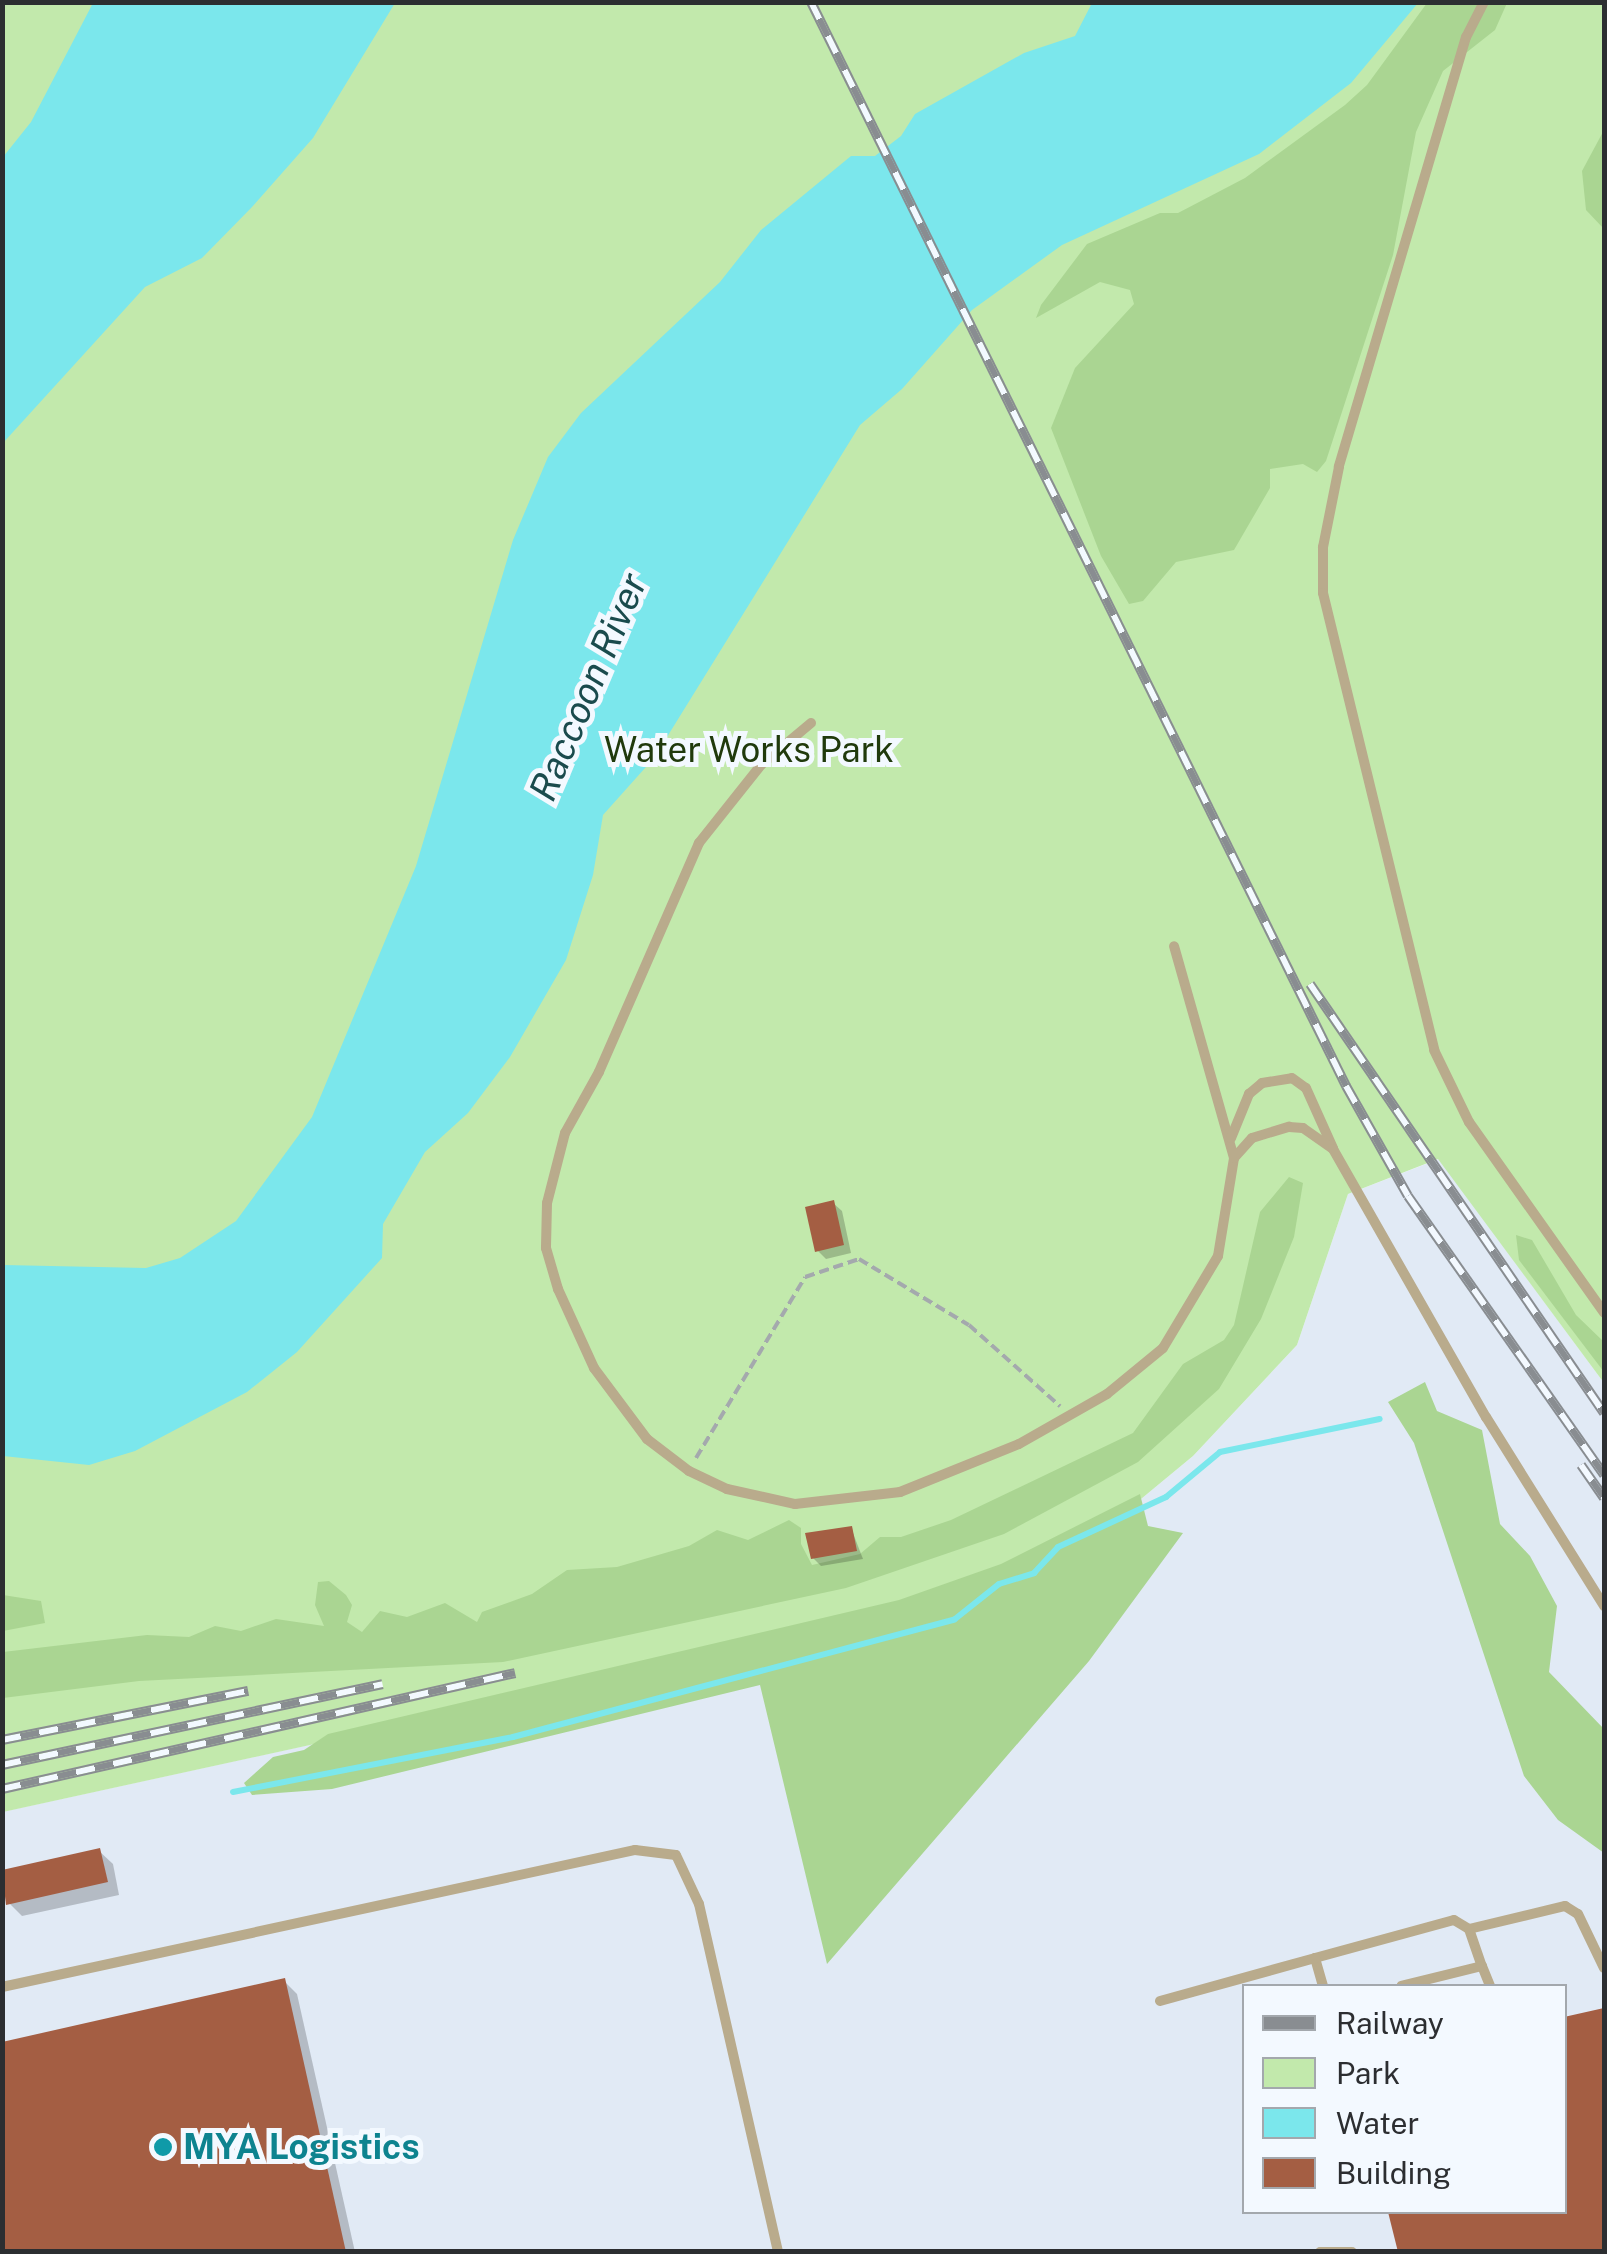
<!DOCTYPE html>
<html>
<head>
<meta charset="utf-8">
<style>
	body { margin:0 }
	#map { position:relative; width:1607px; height:2254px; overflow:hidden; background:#f3f9ff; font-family:"Public Sans",sans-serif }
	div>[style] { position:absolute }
	.built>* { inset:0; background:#e1eaf5 }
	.green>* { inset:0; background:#c2e9ac }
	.forest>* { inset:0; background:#aad592 }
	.water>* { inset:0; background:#7be7ec }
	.shadow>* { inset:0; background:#0003 }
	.stream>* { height:6px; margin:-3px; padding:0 3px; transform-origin:3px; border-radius:3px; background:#7be7ec }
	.building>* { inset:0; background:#a45e43 }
	.path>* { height:4px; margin-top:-2px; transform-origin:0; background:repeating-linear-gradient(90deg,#a4a9ad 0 10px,transparent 0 15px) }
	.lane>* { height:10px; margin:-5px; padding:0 5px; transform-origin:5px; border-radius:5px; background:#b9ab8c }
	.rail>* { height:10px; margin-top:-5px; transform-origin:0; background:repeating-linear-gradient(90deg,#f3f9ff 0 19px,#898d91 0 38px); box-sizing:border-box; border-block:2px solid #898d91 }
	.dots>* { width:28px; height:28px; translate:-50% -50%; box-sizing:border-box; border:5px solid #f3f9ff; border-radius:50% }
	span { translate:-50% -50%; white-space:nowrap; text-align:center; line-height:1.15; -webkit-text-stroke:10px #f3f9ff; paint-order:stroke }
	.park-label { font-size:35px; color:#203a0c }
	.culture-label { font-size:35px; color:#0d838f; font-weight:700 }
	.left { translate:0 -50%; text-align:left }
	.water-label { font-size:38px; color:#1a4b4d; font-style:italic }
	.frame { position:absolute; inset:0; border:5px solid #2c2e31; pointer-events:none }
	.legend { position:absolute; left:1242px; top:1984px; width:325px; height:230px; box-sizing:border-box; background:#f3f9ff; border:2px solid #a3a8ad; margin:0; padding:12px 18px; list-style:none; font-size:30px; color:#2c2e31 }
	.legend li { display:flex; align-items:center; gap:20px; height:50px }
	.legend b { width:50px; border:2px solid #a3a8ad }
</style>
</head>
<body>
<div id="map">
	<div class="built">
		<i style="clip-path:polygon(evenodd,1439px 1159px,1604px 1383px,1604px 2251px,3px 2251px,2px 1812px,868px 1623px,1089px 1542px,1193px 1456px,1297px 1345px,1348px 1194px,1439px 1159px,1244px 1986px,1564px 1986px,1564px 2212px,1244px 2212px,1244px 1986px)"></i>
	</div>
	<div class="green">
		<i style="clip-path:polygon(2px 3px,1604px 3px,1604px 1383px,1438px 1159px,1348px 1194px,1297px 1345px,1193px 1456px,1089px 1542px,868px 1623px,3px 1812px)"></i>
	</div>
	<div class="forest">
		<i style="clip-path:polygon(1427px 3px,1507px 3px,1495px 30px,1443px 71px,1416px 132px,1393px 255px,1326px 461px,1317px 472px,1303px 464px,1270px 469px,1270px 488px,1234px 550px,1176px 562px,1143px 601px,1129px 604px,1101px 556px,1051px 428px,1075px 368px,1134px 304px,1130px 290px,1100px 282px,1036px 318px,1041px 305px,1087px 244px,1160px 213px,1178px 213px,1245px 178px,1345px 105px,1367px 85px)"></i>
		<i style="clip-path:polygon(1604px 130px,1604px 229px,1586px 210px,1582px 171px)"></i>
		<i style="clip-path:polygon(1289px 1177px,1303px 1183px,1294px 1237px,1261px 1319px,1219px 1389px,1138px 1462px,1004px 1534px,846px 1588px,503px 1662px,139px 1681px,3px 1698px,3px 1652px,147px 1635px,189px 1637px,215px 1626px,241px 1631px,276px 1619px,324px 1626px,315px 1605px,318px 1582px,329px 1581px,346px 1595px,352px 1605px,347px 1622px,362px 1632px,380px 1611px,407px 1617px,445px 1603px,477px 1622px,482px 1612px,532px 1594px,567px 1570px,617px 1567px,689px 1546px,717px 1530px,748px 1540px,789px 1520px,801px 1528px,801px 1544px,812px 1565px,860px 1554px,880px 1537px,901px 1537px,951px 1520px,1133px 1433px,1183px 1364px,1224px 1340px,1234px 1325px,1260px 1212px)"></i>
		<i style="clip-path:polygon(1516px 1235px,1532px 1240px,1576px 1315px,1604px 1342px,1604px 1372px,1519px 1260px)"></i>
		<i style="clip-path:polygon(1425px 1382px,1437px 1411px,1482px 1430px,1500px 1524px,1530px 1556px,1557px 1606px,1549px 1672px,1604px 1729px,1604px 1853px,1558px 1820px,1524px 1776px,1414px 1443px,1388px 1402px)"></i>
		<i style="clip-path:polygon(1140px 1494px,1148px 1526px,1183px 1533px,1089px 1661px,827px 1964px,760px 1685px,332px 1789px,252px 1795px,244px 1783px,273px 1757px,304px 1750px,328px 1734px,899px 1600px,1001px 1564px)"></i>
		<i style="clip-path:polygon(3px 1595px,41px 1601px,45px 1623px,3px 1631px)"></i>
	</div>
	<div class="water">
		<i style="clip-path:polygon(93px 3px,395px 3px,313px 138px,252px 207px,202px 258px,145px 287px,3px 443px,3px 157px,31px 122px)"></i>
		<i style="clip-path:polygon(1092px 3px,1418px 3px,1351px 83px,1259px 154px,1062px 245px,972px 310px,902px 389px,860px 425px,654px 758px,603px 815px,593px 875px,566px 960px,510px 1057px,468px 1113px,425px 1152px,383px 1224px,382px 1258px,297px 1352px,247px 1392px,135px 1451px,89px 1465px,3px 1456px,3px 1265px,146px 1268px,180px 1258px,236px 1221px,312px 1117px,416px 866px,513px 540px,548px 457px,581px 413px,720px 282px,761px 230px,851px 156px,875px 156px,901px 136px,915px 114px,1024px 53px,1075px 36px)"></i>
	</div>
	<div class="shadow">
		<i style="clip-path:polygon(833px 1203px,842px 1211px,851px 1253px,826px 1259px,817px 1250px)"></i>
		<i style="clip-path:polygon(851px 1528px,863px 1559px,821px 1566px,813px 1558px)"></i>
		<i style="clip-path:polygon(99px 1851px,113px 1864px,119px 1895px,22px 1916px,9px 1903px,2px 1872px)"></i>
		<i style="clip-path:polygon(284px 1981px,297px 1994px,355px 2252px,2px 2252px)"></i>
		<i style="clip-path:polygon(1604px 2011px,1604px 2252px,1400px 2252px,1391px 2212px,1564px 2212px,1564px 2020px)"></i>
	</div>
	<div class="stream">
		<i style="left:233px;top:1792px;width:285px;rotate:-11.1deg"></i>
		<i style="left:513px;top:1737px;width:457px;rotate:-14.9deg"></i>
		<i style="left:955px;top:1619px;width:56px;rotate:-38.5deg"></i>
		<i style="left:999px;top:1584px;width:37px;rotate:-17deg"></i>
		<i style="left:1034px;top:1573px;width:35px;rotate:-47deg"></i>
		<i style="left:1058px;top:1547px;width:119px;rotate:-24.8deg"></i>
		<i style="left:1166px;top:1497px;width:70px;rotate:-39.8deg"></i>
		<i style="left:1220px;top:1452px;width:163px;rotate:-11.7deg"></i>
	</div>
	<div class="building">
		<i style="clip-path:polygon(834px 1200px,844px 1245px,815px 1252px,805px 1207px)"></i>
		<i style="clip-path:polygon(852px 1526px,857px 1551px,811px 1559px,805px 1533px)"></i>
		<i style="clip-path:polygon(100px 1848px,108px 1882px,6px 1905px,2px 1870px)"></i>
		<i style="clip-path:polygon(285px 1978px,346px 2252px,2px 2252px,2px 2042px)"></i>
		<i style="clip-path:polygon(1604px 2008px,1604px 2252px,1398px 2252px,1388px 2212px,1564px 2212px,1564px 2017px)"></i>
	</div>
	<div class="path">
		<i style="left:696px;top:1458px;width:211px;rotate:-58.9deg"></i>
		<i style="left:805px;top:1277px;width:57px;rotate:-18.4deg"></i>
		<i style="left:859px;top:1259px;width:128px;rotate:31deg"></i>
		<i style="left:969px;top:1325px;width:122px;rotate:41.7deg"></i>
	</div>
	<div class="lane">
		<i style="left:1484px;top:2px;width:39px;rotate:117deg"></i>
		<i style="left:1466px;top:37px;width:448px;rotate:106.5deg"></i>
		<i style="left:1339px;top:467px;width:82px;rotate:101.3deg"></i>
		<i style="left:1323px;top:547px;width:46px;rotate:90deg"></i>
		<i style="left:1323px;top:593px;width:470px;rotate:76.3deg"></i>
		<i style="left:1434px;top:1050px;width:80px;rotate:64.1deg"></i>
		<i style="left:1469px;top:1122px;width:234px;rotate:54.7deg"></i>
		<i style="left:811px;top:723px;width:65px;rotate:140deg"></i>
		<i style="left:761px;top:765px;width:100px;rotate:128.5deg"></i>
		<i style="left:699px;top:843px;width:250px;rotate:113.6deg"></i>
		<i style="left:599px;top:1072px;width:70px;rotate:119.1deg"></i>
		<i style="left:565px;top:1133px;width:72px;rotate:104.4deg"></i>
		<i style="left:547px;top:1203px;width:45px;rotate:91.3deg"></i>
		<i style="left:546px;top:1248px;width:43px;rotate:73.7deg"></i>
		<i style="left:558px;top:1289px;width:87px;rotate:65.5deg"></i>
		<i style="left:594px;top:1368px;width:89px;rotate:53.3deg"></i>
		<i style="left:647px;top:1439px;width:53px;rotate:37.3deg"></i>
		<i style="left:689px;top:1471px;width:42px;rotate:25.3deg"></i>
		<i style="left:727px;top:1489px;width:70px;rotate:12.4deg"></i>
		<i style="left:795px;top:1504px;width:106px;rotate:-6.5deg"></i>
		<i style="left:900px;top:1492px;width:128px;rotate:-22deg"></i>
		<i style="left:1019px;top:1444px;width:101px;rotate:-29.6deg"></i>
		<i style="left:1107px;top:1394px;width:72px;rotate:-39.4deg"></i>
		<i style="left:1163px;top:1348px;width:107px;rotate:-59.1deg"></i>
		<i style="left:1218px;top:1256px;width:99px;rotate:-80.7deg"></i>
		<i style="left:1234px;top:1158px;width:220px;rotate:-105.8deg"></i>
		<i style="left:1231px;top:1138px;width:48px;rotate:-67.8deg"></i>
		<i style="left:1249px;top:1094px;width:17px;rotate:-40deg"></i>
		<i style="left:1262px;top:1083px;width:30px;rotate:-9deg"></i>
		<i style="left:1292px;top:1078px;width:17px;rotate:36deg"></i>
		<i style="left:1306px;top:1088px;width:66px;rotate:65.8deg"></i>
		<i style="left:1234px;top:1158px;width:27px;rotate:-48deg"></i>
		<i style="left:1252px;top:1138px;width:39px;rotate:-17deg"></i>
		<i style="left:1289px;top:1127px;width:14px;rotate:4deg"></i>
		<i style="left:1303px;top:1128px;width:37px;rotate:35deg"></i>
		<i style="left:1333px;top:1149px;width:309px;rotate:60.3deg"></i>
		<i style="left:1486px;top:1417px;width:223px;rotate:58deg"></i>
		<i style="left:1469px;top:1929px;width:99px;rotate:-13.5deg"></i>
		<i style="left:1565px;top:1906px;width:15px;rotate:32deg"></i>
		<i style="left:1578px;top:1914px;width:60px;rotate:64.3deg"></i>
		<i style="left:1482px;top:1966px;width:22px;rotate:68deg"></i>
		<i style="left:1323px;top:1986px;width:29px;rotate:-106deg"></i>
		<i style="left:1315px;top:1958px;width:144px;rotate:-15.3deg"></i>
		<i style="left:1454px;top:1920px;width:17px;rotate:31deg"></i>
		<i style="left:1469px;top:1929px;width:39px;rotate:71deg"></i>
		<i style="left:1482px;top:1966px;width:83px;rotate:166.1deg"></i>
		<i style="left:2px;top:1987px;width:648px;rotate:-12.21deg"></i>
		<i style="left:635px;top:1850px;width:41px;rotate:7deg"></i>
		<i style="left:676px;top:1855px;width:54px;rotate:64.9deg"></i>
		<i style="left:699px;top:1904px;width:357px;rotate:77.2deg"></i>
		<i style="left:1160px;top:2001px;width:161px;rotate:-15.5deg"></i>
		<i style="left:1320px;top:2252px;width:32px"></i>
	</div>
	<div class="rail">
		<i style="left:811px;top:2px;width:1209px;rotate:63.73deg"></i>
		<i style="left:1346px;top:1086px;width:126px;rotate:60.6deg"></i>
		<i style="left:1408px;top:1196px;width:341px;rotate:54.9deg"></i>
		<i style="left:1310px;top:984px;width:520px;rotate:55.58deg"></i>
		<i style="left:1581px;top:1465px;width:40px;rotate:55.1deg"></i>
		<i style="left:2px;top:1740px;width:251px;rotate:-11.3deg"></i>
		<i style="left:2px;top:1765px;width:389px;rotate:-12deg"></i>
		<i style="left:2px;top:1789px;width:526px;rotate:-12.74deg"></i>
	</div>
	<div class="dots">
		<i style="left:163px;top:2147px;background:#0f9aa8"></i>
	</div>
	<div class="park-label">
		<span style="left:749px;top:750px">Water Works Park</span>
	</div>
	<div class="culture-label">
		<span class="left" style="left:183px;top:2147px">MYA Logistics</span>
	</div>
	<div class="water-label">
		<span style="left:588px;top:687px;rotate:-67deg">Raccoon River</span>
	</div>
	<div class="frame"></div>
	<ul class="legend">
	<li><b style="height:12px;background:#898d91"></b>Railway</li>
	<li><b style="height:28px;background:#c2e9ac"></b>Park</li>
	<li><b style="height:28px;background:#7be7ec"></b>Water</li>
	<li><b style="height:28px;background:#a45e43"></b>Building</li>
	</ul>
</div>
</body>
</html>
